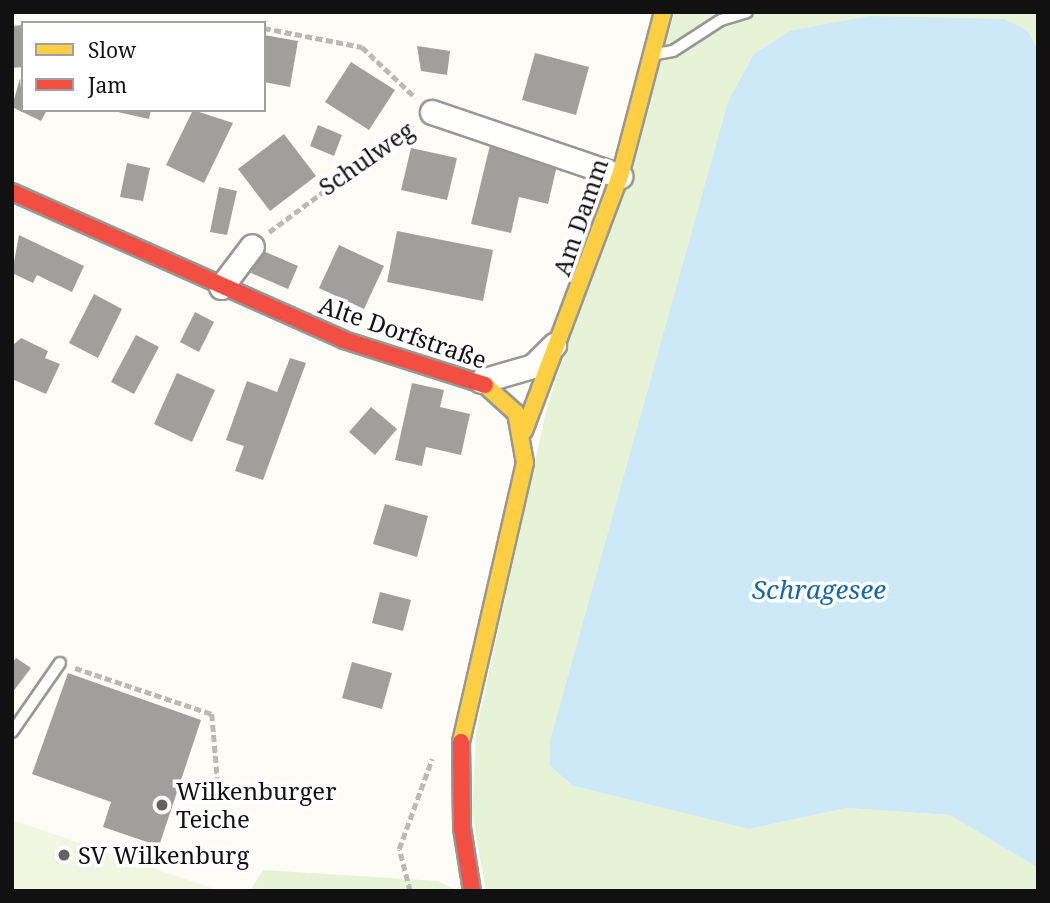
<!DOCTYPE html>
<html>
<head>
<meta charset="utf-8">
<style>
	body { margin:0 }
	#map { position:relative; width:1050px; height:903px; overflow:hidden; background:#fdfcf7; font-family:"Noto Serif",serif }
	div>[style] { position:absolute }
	.green>* { inset:0; background:#e7f3d7 }
	.pitch>* { inset:0; background:#f0f6e1 }
	.water>* { inset:0; background:#cde8f7 }
	.building>* { inset:0; background:#a19f9c }
	.path>* { height:4.5px; margin-top:-2.25px; transform-origin:0; background:repeating-linear-gradient(90deg,#b9b9b8 0 7px,transparent 0 10.5px) }
	.roads { filter:drop-shadow(2px 0 #979795) drop-shadow(-2px 0 #979795) drop-shadow(0 2px #979795) drop-shadow(0 -2px #979795) }
	.lane>* { height:10px; margin:-5px; padding:0 5px; transform-origin:5px; border-radius:5px; background:#fffffe }
	.street>* { height:23px; margin:-11.5px; padding:0 11.5px; transform-origin:11.5px; border-radius:11.5px; background:#fffffe }
	.slow>* { height:16px; margin:-8px; padding:0 8px; transform-origin:8px; border-radius:8px; background:#ffcf43 }
	.jam>* { height:16px; margin:-8px; padding:0 8px; transform-origin:8px; border-radius:8px; background:#f24e42 }
	.dots>* { width:19px; height:19px; translate:-50% -50%; box-sizing:border-box; border:4px solid #fff; border-radius:50% }
	span { translate:-50% -50%; white-space:nowrap; text-align:center; line-height:1.15; -webkit-text-stroke:7px #fff; paint-order:stroke }
	.street-label { font-size:24px; color:#111 }
	.poi-label { font-size:24px; color:#111 }
	.left { translate:0 -50%; text-align:left }
	.water-label { font-size:26px; color:#1768a6; font-style:italic }
	.frame { position:absolute; inset:0; border:14px solid #111; pointer-events:none }
	.legend { position:absolute; left:21px; top:21px; width:245px; height:91px; box-sizing:border-box; background:#fff; border:2px solid #a0a0a0; margin:0; padding:9px 12px; list-style:none; font-size:21px; color:#111 }
	.legend li { display:flex; align-items:center; gap:14px; height:35px }
	.legend b { width:35px; border:2px solid #a0a0a0 }
</style>
</head>
<body>
<div id="map">
	<div class="green">
		<i style="clip-path:polygon(675px 12px,1038px 12px,1038px 50px,1028px 31px,869px 16px,550px 741px,550px 766px,573px 786px,749px 829px,846px 808px,950px 815px,1038px 868px,1038px 891px,486px 891px,472px 814px,476px 732px,547px 407px)"></i>
		<i style="clip-path:polygon(263px 870px,438px 881px,458px 891px,250px 891px)"></i>
	</div>
	<div class="pitch">
		<i style="clip-path:polygon(12px 820px,220px 891px,12px 891px)"></i>
	</div>
	<div class="water">
		<i style="clip-path:polygon(869px 16px,1004px 19px,1028px 31px,1038px 50px,1038px 868px,950px 815px,846px 808px,749px 829px,573px 786px,550px 766px,550px 741px,728px 102px,754px 54px,790px 31px)"></i>
	</div>
	<div class="building">
		<i style="clip-path:polygon(23px 25px,23px 67px,12px 68px,12px 26px)"></i>
		<i style="clip-path:polygon(264px 35px,298px 41px,290px 87px,264px 82px)"></i>
		<i style="clip-path:polygon(417px 46px,450px 51px,447px 75px,421px 71px)"></i>
		<i style="clip-path:polygon(535px 53px,589px 67px,576px 115px,522px 100px)"></i>
		<i style="clip-path:polygon(351px 62px,395px 90px,369px 130px,325px 102px)"></i>
		<i style="clip-path:polygon(20px 78px,23px 110px,47px 110px,41px 121px,12px 107px)"></i>
		<i style="clip-path:polygon(109px 110px,151px 110px,149px 119px)"></i>
		<i style="clip-path:polygon(193px 110px,233px 123px,204px 183px,166px 165px)"></i>
		<i style="clip-path:polygon(318px 125px,342px 135px,334px 156px,310px 146px)"></i>
		<i style="clip-path:polygon(284px 134px,316px 176px,270px 211px,238px 169px)"></i>
		<i style="clip-path:polygon(490px 145px,558px 161px,548px 204px,519px 197px,511px 233px,471px 224px)"></i>
		<i style="clip-path:polygon(411px 148px,457px 158px,447px 200px,401px 190px)"></i>
		<i style="clip-path:polygon(127px 163px,150px 168px,143px 201px,120px 197px)"></i>
		<i style="clip-path:polygon(219px 187px,237px 191px,227px 235px,210px 232px)"></i>
		<i style="clip-path:polygon(397px 231px,493px 250px,483px 301px,387px 282px)"></i>
		<i style="clip-path:polygon(19px 235px,84px 266px,72px 292px,37px 275px,33px 283px,12px 273px)"></i>
		<i style="clip-path:polygon(339px 245px,384px 266px,364px 309px,319px 288px)"></i>
		<i style="clip-path:polygon(261px 250px,298px 266px,288px 289px,251px 273px)"></i>
		<i style="clip-path:polygon(94px 294px,122px 309px,98px 358px,69px 343px)"></i>
		<i style="clip-path:polygon(195px 312px,214px 322px,199px 352px,180px 342px)"></i>
		<i style="clip-path:polygon(136px 335px,159px 347px,134px 394px,111px 382px)"></i>
		<i style="clip-path:polygon(21px 338px,48px 351px,45px 358px,60px 364px,46px 394px,12px 379px,12px 346px)"></i>
		<i style="clip-path:polygon(290px 358px,306px 363px,263px 480px,235px 471px,244px 446px,226px 440px,247px 381px,277px 392px)"></i>
		<i style="clip-path:polygon(177px 373px,215px 390px,192px 442px,154px 424px)"></i>
		<i style="clip-path:polygon(412px 383px,444px 390px,440px 407px,470px 414px,461px 455px,426px 447px,422px 466px,395px 460px)"></i>
		<i style="clip-path:polygon(371px 407px,397px 429px,375px 455px,349px 432px)"></i>
		<i style="clip-path:polygon(385px 504px,428px 516px,417px 557px,373px 544px)"></i>
		<i style="clip-path:polygon(380px 592px,411px 600px,403px 631px,372px 623px)"></i>
		<i style="clip-path:polygon(16px 658px,31px 668px,12px 693px,12px 663px)"></i>
		<i style="clip-path:polygon(352px 662px,392px 673px,382px 709px,342px 698px)"></i>
		<i style="clip-path:polygon(68px 673px,201px 720px,159px 846px,103px 827px,111px 802px,32px 774px)"></i>
	</div>
	<div class="path">
		<i style="left:264px;top:28px;width:100px;rotate:11deg"></i>
		<i style="left:362px;top:47px;width:74px;rotate:43.4deg"></i>
		<i style="left:269px;top:232px;width:179px;rotate:-36.6deg"></i>
		<i style="left:75px;top:668px;width:145px;rotate:18.6deg"></i>
		<i style="left:212px;top:714px;width:71px;rotate:85.2deg"></i>
		<i style="left:410px;top:891px;width:43px;rotate:-104.7deg"></i>
		<i style="left:399px;top:849px;width:96px;rotate:-69.9deg"></i>
	</div>
	<div class="roads">
		<div class="lane">
			<i style="left:656px;top:54px;width:17px;rotate:-10deg"></i>
			<i style="left:673px;top:51px;width:57px;rotate:-32.9deg"></i>
			<i style="left:721px;top:20px;width:27px;rotate:-17deg"></i>
			<i style="left:12px;top:732px;width:84px;rotate:-55.2deg"></i>
		</div>
		<div class="street">
			<i style="left:432px;top:112px;width:199px;rotate:18.8deg"></i>
			<i style="left:221px;top:287px;width:51px;rotate:-52.9deg"></i>
			<i style="left:481px;top:381px;width:54px;rotate:-16.1deg"></i>
			<i style="left:533px;top:366px;width:30px;rotate:-45deg"></i>
		</div>
		<div class="slow">
			<i style="left:524px;top:431px;width:272px;rotate:-69.4deg"></i>
			<i style="left:620px;top:176px;width:170px;rotate:-75.3deg"></i>
			<i style="left:461px;top:742px;width:286px;rotate:-77.1deg"></i>
			<i style="left:525px;top:463px;width:51px;rotate:-100.2deg"></i>
			<i style="left:516px;top:413px;width:42px;rotate:-137.9deg"></i>
		</div>
		<div class="jam">
			<i style="left:12px;top:192px;width:363px;rotate:24deg"></i>
			<i style="left:344px;top:340px;width:148px;rotate:17.7deg"></i>
			<i style="left:461px;top:742px;width:86px;rotate:89.3deg"></i>
			<i style="left:462px;top:828px;width:64px;rotate:81deg"></i>
		</div>
	</div>
	<div class="dots">
		<i style="left:162px;top:805px;background:#646362"></i>
		<i style="left:64px;top:855px;background:#646362"></i>
	</div>
	<div class="street-label">
		<span style="left:366px;top:158px;rotate:-35deg">Schulweg</span>
		<span style="left:580px;top:217px;rotate:-71deg">Am Damm</span>
		<span style="left:403px;top:332px;rotate:19deg">Alte Dorfstraße</span>
	</div>
	<div class="poi-label">
		<span class="left" style="left:176px;top:805px">Wilkenburger<br>Teiche</span>
		<span class="left" style="left:78px;top:855px">SV Wilkenburg</span>
	</div>
	<div class="water-label">
		<span style="left:819px;top:590px">Schragesee</span>
	</div>
	<div class="frame"></div>
	<ul class="legend">
	<li><b style="height:9px;background:#ffcf43"></b>Slow</li>
	<li><b style="height:9px;background:#f24e42"></b>Jam</li>
	</ul>
</div>
</body>
</html>
